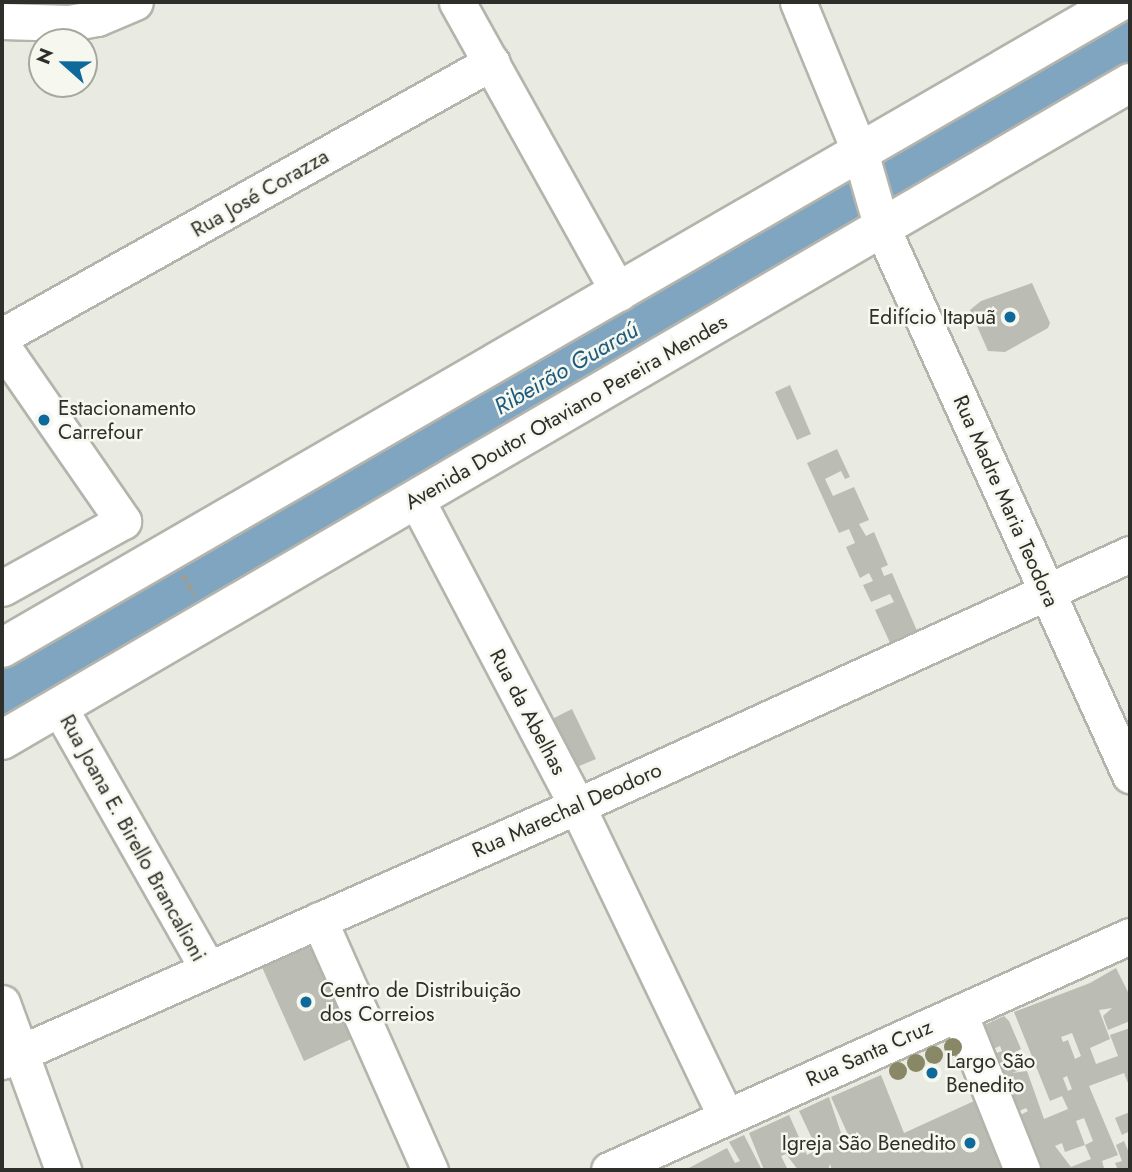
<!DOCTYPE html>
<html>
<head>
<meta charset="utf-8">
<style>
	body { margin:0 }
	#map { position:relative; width:1132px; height:1172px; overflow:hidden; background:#e9eae1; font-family:Jost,sans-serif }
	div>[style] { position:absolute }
	.river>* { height:42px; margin:-21px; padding:0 21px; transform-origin:21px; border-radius:21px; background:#7fa5c0 }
	.building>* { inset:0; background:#bbbcb3 }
	.path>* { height:4.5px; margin-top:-2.25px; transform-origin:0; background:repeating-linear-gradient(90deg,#9d9d96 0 7px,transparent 0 10.5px) }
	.roads { filter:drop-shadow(2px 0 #b4b4ac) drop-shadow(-2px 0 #b4b4ac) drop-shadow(0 2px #b4b4ac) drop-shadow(0 -2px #b4b4ac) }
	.minor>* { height:35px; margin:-17.5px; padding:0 17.5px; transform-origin:17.5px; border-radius:17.5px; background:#fff }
	.major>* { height:38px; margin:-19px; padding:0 19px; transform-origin:19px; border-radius:19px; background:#fff }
	.trees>* { width:18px; height:18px; margin:-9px; border-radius:50%; background:#888867 }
	.dots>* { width:19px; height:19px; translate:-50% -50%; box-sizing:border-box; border:4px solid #f6f7ee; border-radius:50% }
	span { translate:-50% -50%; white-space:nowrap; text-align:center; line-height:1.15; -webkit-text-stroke:5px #f6f7ee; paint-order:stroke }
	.street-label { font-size:21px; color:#2e2e2a }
	.poi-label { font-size:21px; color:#2e2e2a }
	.right { translate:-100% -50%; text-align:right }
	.left { translate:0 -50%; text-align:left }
	.water-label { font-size:23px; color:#1c5b80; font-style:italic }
	.frame { position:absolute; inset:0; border:4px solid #2e2e2a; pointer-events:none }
	.north { position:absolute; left:28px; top:28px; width:70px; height:70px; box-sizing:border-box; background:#f6f7ee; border:2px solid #a6a7a0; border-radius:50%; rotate:291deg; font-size:19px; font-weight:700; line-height:28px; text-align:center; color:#2e2e2a }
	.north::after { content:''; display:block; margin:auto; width:24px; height:32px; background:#0e6a9a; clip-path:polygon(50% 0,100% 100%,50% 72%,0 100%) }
</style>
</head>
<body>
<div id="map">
	<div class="river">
		<i style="left:2px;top:694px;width:1303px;rotate:-30.07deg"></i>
	</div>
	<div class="building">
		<i style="clip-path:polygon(1032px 283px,1050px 323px,1048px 328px,1005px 352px,988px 351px,970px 310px,981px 301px)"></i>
		<i style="clip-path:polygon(790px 385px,811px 434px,797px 440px,775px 392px)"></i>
		<i style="clip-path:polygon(837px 449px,850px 477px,845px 479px,841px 471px,825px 479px,833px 496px,854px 487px,869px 520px,859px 524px,866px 536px,874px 532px,888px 565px,881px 568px,884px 576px,892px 573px,918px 633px,891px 645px,875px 610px,894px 602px,890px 594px,871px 602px,863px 585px,873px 581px,869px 573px,860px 578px,846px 547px,855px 543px,849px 529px,839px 533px,807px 463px)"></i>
		<i style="clip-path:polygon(572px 709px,596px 759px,572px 769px,550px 720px)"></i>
		<i style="clip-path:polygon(304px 945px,312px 949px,351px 1039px,304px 1061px,261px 965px)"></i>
		<i style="clip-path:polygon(evenodd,1116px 968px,1130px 996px,1130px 1021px,1108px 1030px,1103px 1016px,1112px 1008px,1099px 1010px,1110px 1039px,1090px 1048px,1096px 1064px,1118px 1056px,1110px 1035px,1130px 1028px,1130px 1088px,1124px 1073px,1089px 1086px,1118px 1155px,1102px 1161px,1104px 1168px,1100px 1170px,1032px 1170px,1012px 1119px,1028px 1111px,1026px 1108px,1010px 1115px,989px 1056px,1002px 1051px,1000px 1046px,986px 1052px,980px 1027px,1004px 1016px,1009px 1021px,1021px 1049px,1015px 1052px,1023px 1069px,1012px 1073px,1027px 1071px,1044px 1119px,1068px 1109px,1062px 1096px,1050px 1101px,1014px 1012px,1090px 983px,1116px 968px,1072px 1033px,1081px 1056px,1075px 1059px,1068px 1040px,1063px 1042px,1061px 1037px,1072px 1033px,1116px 968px,1067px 1076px,1072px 1089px,1068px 1091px,1063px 1078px,1067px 1076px,1116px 968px,1084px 1118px,1093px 1141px,1085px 1145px,1091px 1159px,1071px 1167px,1055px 1146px,1062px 1143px,1065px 1152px,1085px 1145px,1076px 1121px,1084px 1118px)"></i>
		<i style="clip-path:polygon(881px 1075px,904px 1133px,985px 1096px,1014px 1170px,832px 1170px,830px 1164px,828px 1170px,798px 1170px,786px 1154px,781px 1156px,788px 1170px,764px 1170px,749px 1133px,789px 1115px,807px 1155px,818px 1149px,820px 1155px,831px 1150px,827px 1142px,816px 1147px,799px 1111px,829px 1097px,844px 1142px,850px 1139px,831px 1097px)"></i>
		<i style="clip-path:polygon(1130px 1112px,1130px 1131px,1122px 1135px,1115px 1118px)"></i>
		<i style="clip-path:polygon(744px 1135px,762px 1170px,685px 1170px,727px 1148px,735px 1163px,740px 1161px,729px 1142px)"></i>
		<i style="clip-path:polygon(1124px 1141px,1130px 1155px,1130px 1170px,1118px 1170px,1115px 1163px,1122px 1161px,1116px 1145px)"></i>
	</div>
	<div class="path">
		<i style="left:183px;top:575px;width:23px;rotate:59deg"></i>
	</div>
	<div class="roads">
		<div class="minor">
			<i style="left:457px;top:2px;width:333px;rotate:60.9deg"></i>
			<i style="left:798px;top:2px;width:165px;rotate:67.6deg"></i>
			<i style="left:861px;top:155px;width:76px;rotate:74deg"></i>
			<i style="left:882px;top:228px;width:601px;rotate:65.61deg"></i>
			<i style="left:2px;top:21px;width:67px;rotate:1.7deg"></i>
			<i style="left:69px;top:23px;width:28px;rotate:-10deg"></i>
			<i style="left:97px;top:18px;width:41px;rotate:-22.8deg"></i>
			<i style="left:2px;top:336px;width:561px;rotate:-29.21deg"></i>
			<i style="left:2px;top:346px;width:213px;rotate:55.3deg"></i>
			<i style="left:123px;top:521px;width:138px;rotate:151deg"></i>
			<i style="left:416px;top:499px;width:347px;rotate:62.3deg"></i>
			<i style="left:577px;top:806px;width:345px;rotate:64.4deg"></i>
			<i style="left:59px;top:707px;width:301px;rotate:60.4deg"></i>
			<i style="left:319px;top:920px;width:274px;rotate:66.1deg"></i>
			<i style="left:2px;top:1003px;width:178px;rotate:69.9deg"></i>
			<i style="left:959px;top:1013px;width:169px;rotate:68.1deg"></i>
			<i style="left:2px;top:1061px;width:629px;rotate:-23.92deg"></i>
			<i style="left:577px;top:806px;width:608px;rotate:-24.5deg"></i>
			<i style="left:609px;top:1170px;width:571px;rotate:-24.19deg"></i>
		</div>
		<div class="major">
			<i style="left:2px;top:648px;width:1290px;rotate:-30.04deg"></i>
			<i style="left:2px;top:740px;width:1305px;rotate:-30.22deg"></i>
		</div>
	</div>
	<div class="trees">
		<i style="left:953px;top:1047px"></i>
		<i style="left:934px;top:1055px"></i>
		<i style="left:916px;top:1063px"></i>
		<i style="left:898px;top:1071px"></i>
	</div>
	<div class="dots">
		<i style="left:1010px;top:317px;background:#0e6a9a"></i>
		<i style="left:44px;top:420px;background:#0e6a9a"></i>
		<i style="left:306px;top:1002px;background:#0e6a9a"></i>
		<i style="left:932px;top:1073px;background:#0e6a9a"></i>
		<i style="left:970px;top:1143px;background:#0e6a9a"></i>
	</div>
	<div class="street-label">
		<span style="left:260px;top:193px;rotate:-30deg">Rua José Corazza</span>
		<span style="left:566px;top:412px;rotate:-30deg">Avenida Doutor Otaviano Pereira Mendes</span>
		<span style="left:1006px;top:501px;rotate:66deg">Rua Madre Maria Teodora</span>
		<span style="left:528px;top:712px;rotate:62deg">Rua da Abelhas</span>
		<span style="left:567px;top:810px;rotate:-24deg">Rua Marechal Deodoro</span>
		<span style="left:133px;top:838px;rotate:61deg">Rua Joana E. Birello Brancalioni</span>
		<span style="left:869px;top:1053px;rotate:-24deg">Rua Santa Cruz</span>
	</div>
	<div class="poi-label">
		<span class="right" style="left:996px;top:317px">Edifício Itapuã</span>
		<span class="left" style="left:58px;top:420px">Estacionamento<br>Carrefour</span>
		<span class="left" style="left:320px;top:1002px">Centro de Distribuição<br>dos Correios</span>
		<span class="left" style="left:946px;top:1073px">Largo São<br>Benedito</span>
		<span class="right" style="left:956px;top:1143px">Igreja São Benedito</span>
	</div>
	<div class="water-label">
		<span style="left:566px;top:368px;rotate:-30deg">Ribeirão Guaraú</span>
	</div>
	<div class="frame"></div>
	<div class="north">N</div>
</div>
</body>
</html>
